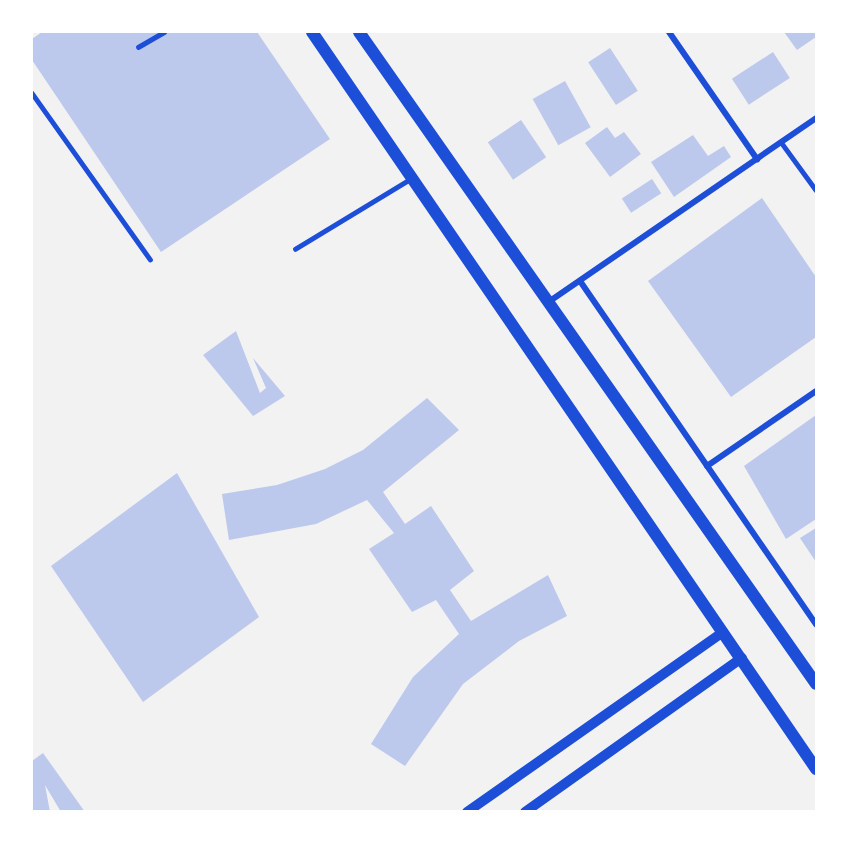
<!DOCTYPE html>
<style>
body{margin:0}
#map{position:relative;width:848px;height:843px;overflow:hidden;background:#f2f2f2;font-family:"DM Sans",sans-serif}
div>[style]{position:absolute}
.building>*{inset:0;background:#bdc9ec;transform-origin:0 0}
.service>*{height:4.5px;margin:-2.25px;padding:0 2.25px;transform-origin:2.25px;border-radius:2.25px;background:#1d4ed8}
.minor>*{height:6px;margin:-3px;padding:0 3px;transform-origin:3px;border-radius:3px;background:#1d4ed8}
.tertiary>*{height:10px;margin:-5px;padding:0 5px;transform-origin:5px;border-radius:5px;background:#1d4ed8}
.secondary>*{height:12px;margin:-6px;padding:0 6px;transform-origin:6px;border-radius:6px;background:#1d4ed8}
span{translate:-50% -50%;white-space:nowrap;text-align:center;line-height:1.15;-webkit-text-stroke:4.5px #fff;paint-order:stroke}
.frame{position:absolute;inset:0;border:33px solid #fff;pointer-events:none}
</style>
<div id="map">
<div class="building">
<div style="clip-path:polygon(42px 32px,257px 32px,330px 139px,161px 252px,32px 60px,32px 39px)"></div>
<div style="clip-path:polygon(784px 32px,816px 32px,816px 37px,797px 50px)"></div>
<div style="left:610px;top:48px;width:51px;height:26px;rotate:57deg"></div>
<div style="left:773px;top:52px;width:31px;height:49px;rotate:57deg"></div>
<div style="left:565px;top:81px;width:53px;height:37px;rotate:61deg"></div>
<div style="left:521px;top:120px;width:45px;height:40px;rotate:56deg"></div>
<div style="clip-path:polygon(607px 127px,615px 138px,624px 132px,641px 154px,610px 177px,585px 143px)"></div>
<div style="clip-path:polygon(693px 135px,708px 156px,724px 146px,731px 157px,674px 197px,651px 162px)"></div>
<div style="left:652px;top:179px;width:17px;height:36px;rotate:57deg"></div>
<div style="clip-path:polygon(762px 198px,816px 277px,816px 337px,731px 397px,648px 281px)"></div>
<div style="clip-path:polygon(236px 331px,260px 393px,266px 388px,253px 358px,285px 396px,253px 416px,203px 355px)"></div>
<div style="clip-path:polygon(427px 398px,459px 430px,383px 492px,405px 524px,431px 506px,474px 571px,450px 590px,471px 621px,548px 575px,567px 616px,519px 641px,463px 684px,405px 766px,371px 744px,413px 677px,459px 634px,436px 600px,412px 612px,369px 549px,394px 533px,367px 500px,316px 524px,229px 540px,222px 494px,277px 485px,325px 469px,363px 450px)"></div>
<div style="clip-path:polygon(816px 415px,816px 519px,786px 539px,744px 466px)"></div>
<div style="clip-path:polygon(177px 473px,259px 617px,143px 702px,51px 566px)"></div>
<div style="clip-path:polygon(816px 528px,816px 562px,800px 538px)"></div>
<div style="clip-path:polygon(43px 753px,85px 812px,61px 812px,45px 785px,50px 812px,32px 812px,32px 761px)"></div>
</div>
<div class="service">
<div style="left:138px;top:47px;width:30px;rotate:-30deg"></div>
<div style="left:32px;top:93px;width:204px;rotate:54.6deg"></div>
<div style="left:781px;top:142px;width:59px;rotate:53.9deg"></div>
<div style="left:295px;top:249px;width:135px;rotate:-31.3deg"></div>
</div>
<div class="minor">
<div style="left:669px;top:32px;width:155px;rotate:55.3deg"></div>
<div style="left:580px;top:281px;width:417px;rotate:55.5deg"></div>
<div style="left:547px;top:303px;width:326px;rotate:-34.5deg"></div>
<div style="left:707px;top:466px;width:132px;rotate:-34.5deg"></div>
</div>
<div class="tertiary">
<div style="left:467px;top:812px;width:313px;rotate:-35.1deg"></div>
<div style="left:525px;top:812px;width:266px;rotate:-35.4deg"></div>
</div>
<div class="secondary">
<div style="left:312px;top:32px;width:893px;rotate:55.63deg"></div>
<div style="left:359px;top:32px;width:796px;rotate:54.97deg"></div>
</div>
<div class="frame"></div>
</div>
